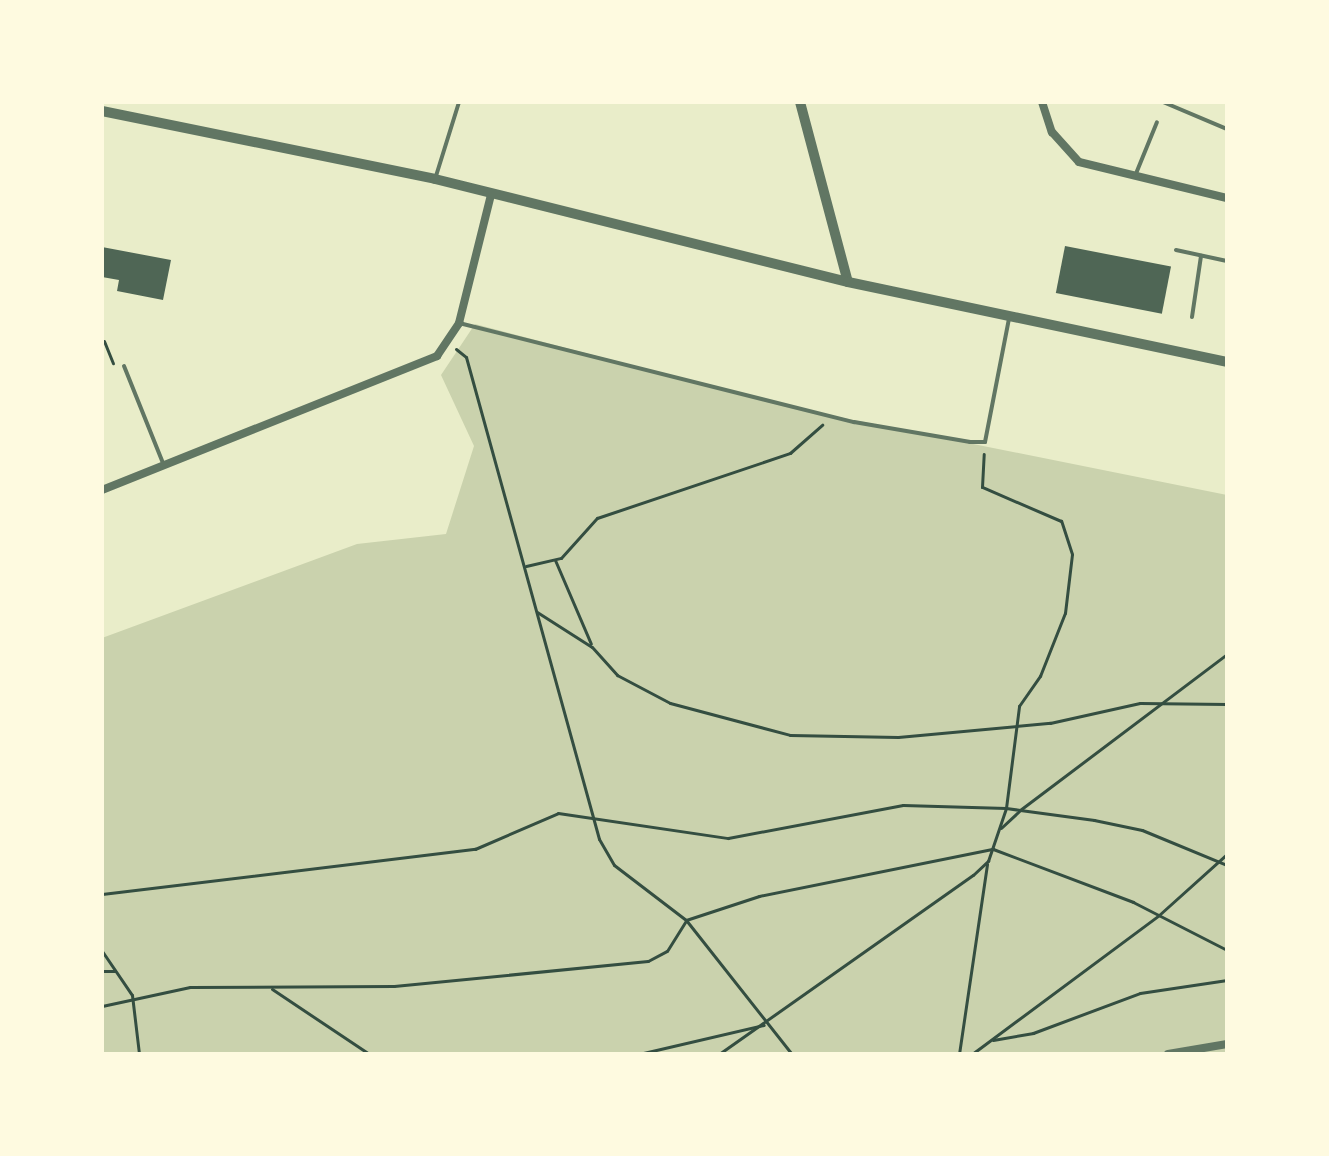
<!DOCTYPE html>
<style>
body{margin:0}
#map{position:relative;width:1329px;height:1156px;overflow:hidden;background:#e9edc9;font-family:"Open Sans",sans-serif}
div>[style]{position:absolute}
.green>*{inset:0;background:#cad2ad}
.building>*{inset:0;background:#4f6655;transform-origin:0 0}
.path>*{height:3px;margin:-1.5px;padding:0 1.5px;transform-origin:1.5px;border-radius:1.5px;background:#344e41}
.service>*{height:4px;margin:-2px;padding:0 2px;transform-origin:2px;border-radius:2px;background:#617663}
.minor>*{height:8px;margin:-4px;padding:0 4px;transform-origin:4px;border-radius:4px;background:#617663}
.tertiary>*{height:10px;margin:-5px;padding:0 5px;transform-origin:5px;border-radius:5px;background:#617663}
span{translate:-50% -50%;white-space:nowrap;text-align:center;line-height:1.15;-webkit-text-stroke:7px #fefae0;paint-order:stroke}
.frame{position:absolute;inset:0;border:104px solid #fefae0;pointer-events:none}
</style>
<div id="map">
<div class="green">
<div style="clip-path:polygon(475px 324px,799px 409px,1227px 495px,1227px 1054px,102px 1054px,102px 638px,357px 544px,446px 534px,474px 446px,441px 375px)"></div>
</div>
<div class="building">
<div style="left:1065px;top:246px;width:108px;height:48px;rotate:11deg"></div>
<div style="clip-path:polygon(102px 247px,171px 260px,163px 300px,117px 291px,119px 280px,102px 277px)"></div>
</div>
<div class="path">
<div style="left:104px;top:341px;width:24px;rotate:68deg"></div>
<div style="left:456px;top:349px;width:13px;rotate:39deg"></div>
<div style="left:466px;top:357px;width:500px;rotate:74.57deg"></div>
<div style="left:599px;top:839px;width:30px;rotate:60deg"></div>
<div style="left:614px;top:865px;width:91px;rotate:37.4deg"></div>
<div style="left:686px;top:920px;width:171px;rotate:51.7deg"></div>
<div style="left:555px;top:560px;width:91px;rotate:66.8deg"></div>
<div style="left:526px;top:566px;width:36px;rotate:-13deg"></div>
<div style="left:561px;top:558px;width:54px;rotate:-48deg"></div>
<div style="left:597px;top:518px;width:204px;rotate:-18.6deg"></div>
<div style="left:790px;top:453px;width:43px;rotate:-41.2deg"></div>
<div style="left:537px;top:612px;width:65px;rotate:32.5deg"></div>
<div style="left:592px;top:647px;width:38px;rotate:48deg"></div>
<div style="left:617px;top:675px;width:60px;rotate:27.8deg"></div>
<div style="left:670px;top:703px;width:124px;rotate:14.9deg"></div>
<div style="left:790px;top:735px;width:108px;rotate:1.1deg"></div>
<div style="left:898px;top:737px;width:153px;rotate:-5.3deg"></div>
<div style="left:1050px;top:723px;width:92px;rotate:-12.5deg"></div>
<div style="left:1140px;top:703px;width:87px;rotate:0.7deg"></div>
<div style="left:1001px;top:828px;width:26px;rotate:-43deg"></div>
<div style="left:1020px;top:810px;width:75px;rotate:7.7deg"></div>
<div style="left:1094px;top:820px;width:49px;rotate:11.8deg"></div>
<div style="left:1142px;top:830px;width:92px;rotate:22.4deg"></div>
<div style="left:102px;top:894px;width:376px;rotate:-6.9deg"></div>
<div style="left:475px;top:849px;width:90px;rotate:-23.4deg"></div>
<div style="left:558px;top:813px;width:172px;rotate:8.4deg"></div>
<div style="left:728px;top:838px;width:178px;rotate:-10.7deg"></div>
<div style="left:903px;top:805px;width:103px;rotate:1.7deg"></div>
<div style="left:1006px;top:808px;width:103px;rotate:-82.7deg"></div>
<div style="left:1019px;top:706px;width:37px;rotate:-55deg"></div>
<div style="left:1040px;top:676px;width:68px;rotate:-68.4deg"></div>
<div style="left:1065px;top:613px;width:59px;rotate:-83.2deg"></div>
<div style="left:1072px;top:554px;width:35px;rotate:-108deg"></div>
<div style="left:1061px;top:521px;width:86px;rotate:-156.7deg"></div>
<div style="left:982px;top:487px;width:33px;rotate:-87deg"></div>
<div style="left:102px;top:951px;width:53px;rotate:55.7deg"></div>
<div style="left:132px;top:995px;width:59px;rotate:83.2deg"></div>
<div style="left:102px;top:971px;width:13px"></div>
<div style="left:272px;top:989px;width:117px;rotate:33.8deg"></div>
<div style="left:102px;top:1006px;width:90px;rotate:-12.2deg"></div>
<div style="left:190px;top:987px;width:204px;rotate:-0.3deg"></div>
<div style="left:394px;top:986px;width:255px;rotate:-5.6deg"></div>
<div style="left:648px;top:961px;width:21px;rotate:-28deg"></div>
<div style="left:667px;top:951px;width:36px;rotate:-58deg"></div>
<div style="left:686px;top:920px;width:77px;rotate:-18.2deg"></div>
<div style="left:759px;top:896px;width:239px;rotate:-11.4deg"></div>
<div style="left:993px;top:849px;width:150px;rotate:20.7deg"></div>
<div style="left:1133px;top:902px;width:106px;rotate:27.1deg"></div>
<div style="left:993px;top:1040px;width:41px;rotate:-9.9deg"></div>
<div style="left:1033px;top:1033px;width:114px;rotate:-20.5deg"></div>
<div style="left:1140px;top:993px;width:88px;rotate:-8.5deg"></div>
<div style="left:639px;top:1054px;width:128px;rotate:-13.1deg"></div>
<div style="left:719px;top:1054px;width:311px;rotate:-35.2deg"></div>
<div style="left:973px;top:875px;width:21px;rotate:-43deg"></div>
<div style="left:988px;top:861px;width:56px;rotate:-71.2deg"></div>
<div style="left:1006px;top:808px;width:14px;rotate:8deg"></div>
<div style="left:1020px;top:810px;width:259px;rotate:-37deg"></div>
<div style="left:959px;top:1054px;width:192px;rotate:-81.6deg"></div>
<div style="left:972px;top:1054px;width:233px;rotate:-36.6deg"></div>
<div style="left:1159px;top:915px;width:91px;rotate:-41.9deg"></div>
</div>
<div class="service">
<div style="left:1163px;top:102px;width:69px;rotate:22.9deg"></div>
<div style="left:436px;top:176px;width:77px;rotate:-72.7deg"></div>
<div style="left:1135px;top:176px;width:58px;rotate:-67.8deg"></div>
<div style="left:1176px;top:250px;width:52px;rotate:12.2deg"></div>
<div style="left:1192px;top:317px;width:62px;rotate:-81.6deg"></div>
<div style="left:459px;top:323px;width:407px;rotate:14.1deg"></div>
<div style="left:854px;top:422px;width:118px;rotate:9.8deg"></div>
<div style="left:970px;top:442px;width:15px"></div>
<div style="left:985px;top:442px;width:126px;rotate:-79deg"></div>
<div style="left:124px;top:366px;width:105px;rotate:68.1deg"></div>
</div>
<div class="minor">
<div style="left:1042px;top:102px;width:32px;rotate:72deg"></div>
<div style="left:1052px;top:132px;width:40px;rotate:48deg"></div>
<div style="left:1079px;top:162px;width:152px;rotate:13.7deg"></div>
<div style="left:102px;top:490px;width:361px;rotate:-21.8deg"></div>
<div style="left:437px;top:356px;width:40px;rotate:-56deg"></div>
<div style="left:459px;top:323px;width:132px;rotate:-76deg"></div>
<div style="left:1168px;top:1054px;width:60px;rotate:-9.6deg"></div>
</div>
<div class="tertiary">
<div style="left:800px;top:102px;width:186px;rotate:75.1deg"></div>
<div style="left:102px;top:111px;width:340px;rotate:11.5deg"></div>
<div style="left:435px;top:179px;width:426px;rotate:14deg"></div>
<div style="left:848px;top:282px;width:387px;rotate:11.9deg"></div>
</div>
<div class="frame"></div>
</div>
